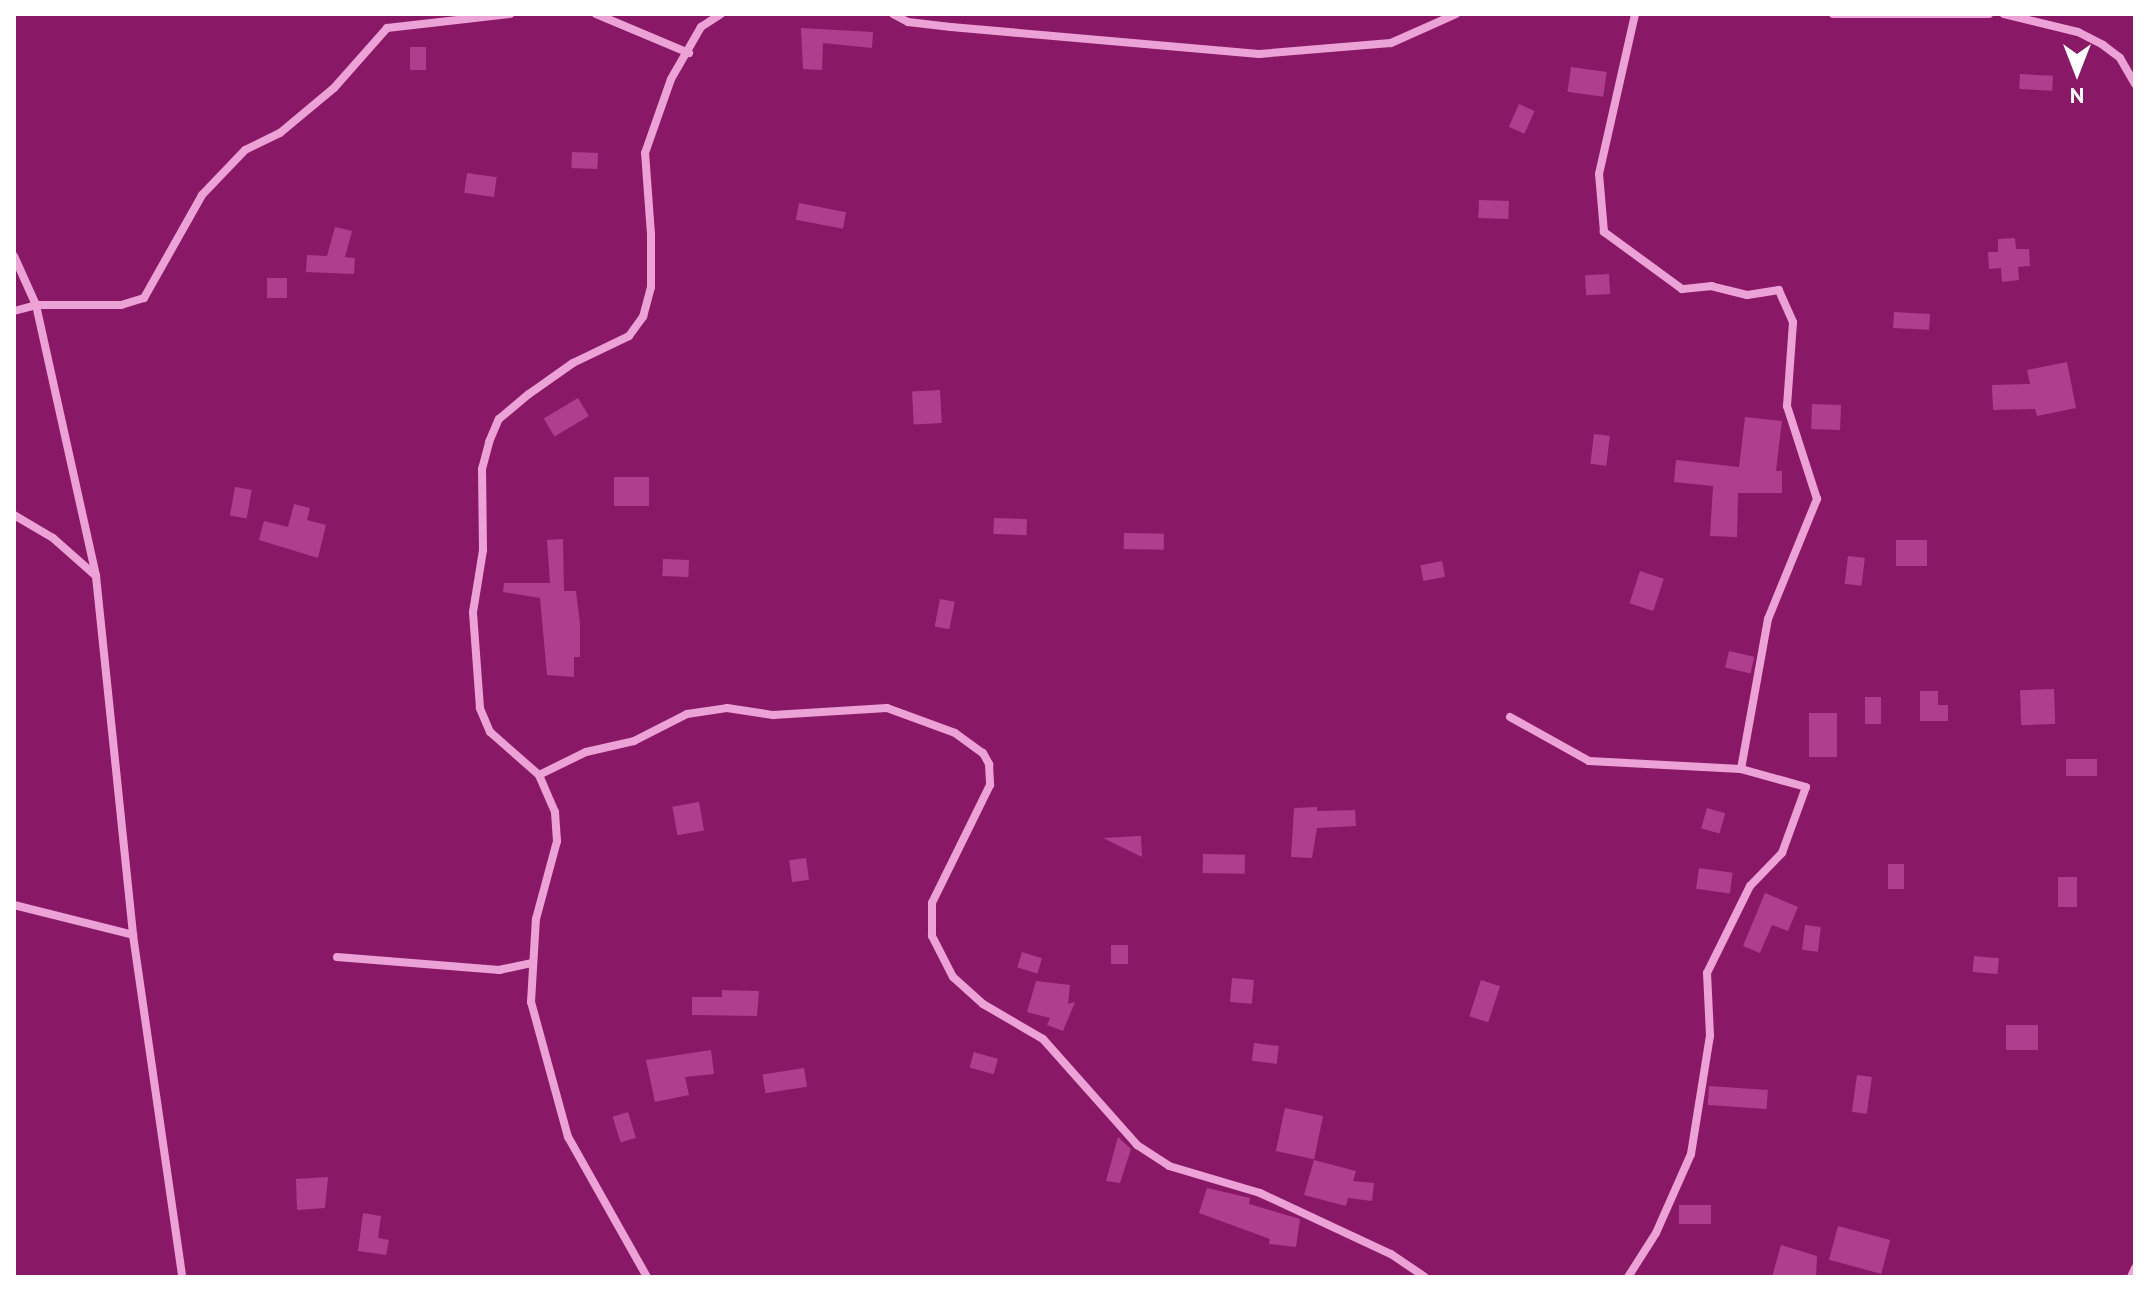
<!DOCTYPE html>
<style>
body{margin:0}
#map{position:relative;width:2149px;height:1291px;overflow:hidden;background:#891967;font-family:"PT Sans",sans-serif}
div>[style]{position:absolute}
.building>*{inset:0;background:#b03e8e;transform-origin:0 0}
.street>*{height:8px;margin:-4px;padding:0 4px;transform-origin:4px;border-radius:4px;background:#eda2d7}
span{translate:-50% -50%;white-space:nowrap;text-align:center;line-height:1.15;-webkit-text-stroke:7px #891967;paint-order:stroke}
.frame{position:absolute;inset:0;border:16px solid #fff;pointer-events:none}
.north{position:absolute;left:2037px;top:32px;width:80px;height:80px;-webkit-text-stroke:6px #891967;paint-order:stroke;rotate:180deg;font-size:22px;font-weight:700;line-height:32px;text-align:center;color:#fff}
.north::after{content:'';display:block;margin:auto;width:28px;height:36px;background:#fff;clip-path:polygon(50% 0,100% 100%,50% 72%,0 100%)}
</style>
<div id="map">
<div class="building">
<div style="clip-path:polygon(801px 28px,873px 32px,872px 48px,823px 43px,822px 70px,803px 69px)"></div>
<div style="left:410px;top:47px;width:16px;height:23px"></div>
<div style="left:1571px;top:67px;width:36px;height:25px;rotate:8deg"></div>
<div style="left:2020px;top:74px;width:33px;height:15px;rotate:3deg"></div>
<div style="left:1519px;top:104px;width:17px;height:25px;rotate:24deg"></div>
<div style="left:572px;top:152px;width:26px;height:16px;rotate:2deg"></div>
<div style="left:467px;top:173px;width:30px;height:20px;rotate:8deg"></div>
<div style="left:1479px;top:200px;width:30px;height:18px;rotate:2deg"></div>
<div style="left:799px;top:203px;width:48px;height:17px;rotate:11deg"></div>
<div style="clip-path:polygon(335px 227px,352px 231px,345px 257px,355px 258px,354px 274px,306px 272px,307px 255px,327px 256px)"></div>
<div style="clip-path:polygon(2015px 238px,2016px 249px,2029px 249px,2030px 266px,2018px 267px,2019px 280px,2002px 282px,2001px 268px,1989px 269px,1988px 252px,1998px 252px,1998px 239px)"></div>
<div style="left:1609px;top:274px;width:20px;height:24px;rotate:87deg"></div>
<div style="left:267px;top:278px;width:20px;height:20px"></div>
<div style="left:1894px;top:312px;width:36px;height:16px;rotate:3deg"></div>
<div style="clip-path:polygon(2067px 362px,2076px 408px,2037px 416px,2035px 409px,1993px 410px,1992px 385px,2030px 384px,2027px 370px)"></div>
<div style="left:940px;top:390px;width:33px;height:28px;rotate:87deg"></div>
<div style="left:578px;top:398px;width:21px;height:40px;rotate:59deg"></div>
<div style="left:1812px;top:404px;width:29px;height:25px;rotate:2deg"></div>
<div style="clip-path:polygon(1745px 417px,1782px 421px,1776px 471px,1782px 471px,1782px 493px,1738px 493px,1737px 537px,1710px 536px,1713px 486px,1674px 482px,1676px 460px,1739px 467px)"></div>
<div style="left:1594px;top:434px;width:16px;height:30px;rotate:7deg"></div>
<div style="left:649px;top:477px;width:29px;height:35px;rotate:90deg"></div>
<div style="left:235px;top:487px;width:17px;height:29px;rotate:10deg"></div>
<div style="clip-path:polygon(294px 504px,310px 508px,307px 520px,326px 525px,318px 558px,259px 540px,264px 521px,288px 527px)"></div>
<div style="left:994px;top:518px;width:33px;height:16px;rotate:2deg"></div>
<div style="left:1124px;top:533px;width:40px;height:16px;rotate:1deg"></div>
<div style="clip-path:polygon(563px 539px,564px 591px,576px 591px,580px 624px,580px 657px,574px 657px,574px 677px,547px 675px,540px 598px,503px 592px,504px 583px,550px 583px,547px 540px)"></div>
<div style="left:1896px;top:540px;width:31px;height:26px"></div>
<div style="left:1848px;top:556px;width:17px;height:28px;rotate:7deg"></div>
<div style="left:663px;top:559px;width:26px;height:17px;rotate:2deg"></div>
<div style="left:1442px;top:561px;width:16px;height:22px;rotate:79deg"></div>
<div style="left:1640px;top:571px;width:25px;height:34px;rotate:18deg"></div>
<div style="left:940px;top:599px;width:15px;height:28px;rotate:11deg"></div>
<div style="left:1729px;top:651px;width:26px;height:17px;rotate:13deg"></div>
<div style="left:2054px;top:689px;width:35px;height:34px;rotate:88deg"></div>
<div style="clip-path:polygon(1920px 691px,1938px 691px,1938px 705px,1948px 705px,1948px 721px,1920px 721px)"></div>
<div style="left:1865px;top:697px;width:16px;height:27px"></div>
<div style="left:1809px;top:713px;width:28px;height:44px"></div>
<div style="left:2066px;top:759px;width:31px;height:17px"></div>
<div style="left:699px;top:802px;width:29px;height:27px;rotate:80deg"></div>
<div style="clip-path:polygon(1317px 807px,1317px 811px,1355px 810px,1356px 826px,1317px 828px,1312px 858px,1291px 857px,1294px 808px)"></div>
<div style="left:1707px;top:808px;width:19px;height:21px;rotate:16deg"></div>
<div style="clip-path:polygon(1141px 836px,1142px 857px,1103px 838px)"></div>
<div style="left:1203px;top:854px;width:42px;height:19px;rotate:1deg"></div>
<div style="left:806px;top:858px;width:22px;height:17px;rotate:82deg"></div>
<div style="left:1888px;top:864px;width:16px;height:25px"></div>
<div style="left:1699px;top:868px;width:34px;height:21px;rotate:8deg"></div>
<div style="left:2058px;top:877px;width:19px;height:30px"></div>
<div style="clip-path:polygon(1765px 893px,1798px 907px,1788px 931px,1772px 925px,1760px 953px,1743px 946px)"></div>
<div style="left:1805px;top:925px;width:16px;height:25px;rotate:7deg"></div>
<div style="left:1111px;top:945px;width:17px;height:19px"></div>
<div style="left:1022px;top:952px;width:21px;height:16px;rotate:17deg"></div>
<div style="left:1974px;top:956px;width:25px;height:16px;rotate:5deg"></div>
<div style="left:1232px;top:978px;width:22px;height:24px;rotate:5deg"></div>
<div style="left:1481px;top:980px;width:20px;height:38px;rotate:18deg"></div>
<div style="clip-path:polygon(1036px 981px,1070px 985px,1068px 1004px,1075px 1002px,1063px 1031px,1047px 1025px,1050px 1018px,1027px 1012px)"></div>
<div style="clip-path:polygon(722px 990px,759px 991px,757px 1016px,692px 1015px,692px 997px,722px 997px)"></div>
<div style="left:2006px;top:1025px;width:32px;height:25px"></div>
<div style="left:1254px;top:1043px;width:25px;height:18px;rotate:7deg"></div>
<div style="clip-path:polygon(711px 1050px,714px 1074px,685px 1077px,689px 1095px,655px 1102px,646px 1060px)"></div>
<div style="left:974px;top:1052px;width:25px;height:16px;rotate:16deg"></div>
<div style="left:804px;top:1068px;width:19px;height:42px;rotate:81deg"></div>
<div style="left:1857px;top:1075px;width:15px;height:37px;rotate:8deg"></div>
<div style="left:1709px;top:1086px;width:59px;height:19px;rotate:4deg"></div>
<div style="left:1285px;top:1108px;width:39px;height:44px;rotate:12deg"></div>
<div style="left:628px;top:1112px;width:27px;height:16px;rotate:73deg"></div>
<div style="clip-path:polygon(1118px 1137px,1131px 1149px,1120px 1183px,1106px 1181px)"></div>
<div style="clip-path:polygon(1314px 1160px,1356px 1171px,1353px 1181px,1374px 1183px,1372px 1201px,1348px 1198px,1346px 1206px,1304px 1195px)"></div>
<div style="clip-path:polygon(328px 1177px,325px 1208px,297px 1210px,296px 1179px)"></div>
<div style="clip-path:polygon(1207px 1188px,1250px 1198px,1249px 1204px,1300px 1219px,1296px 1247px,1269px 1244px,1270px 1239px,1199px 1213px)"></div>
<div style="left:1711px;top:1205px;width:19px;height:32px;rotate:90deg"></div>
<div style="clip-path:polygon(363px 1213px,381px 1216px,378px 1238px,389px 1240px,386px 1255px,358px 1251px)"></div>
<div style="left:1838px;top:1226px;width:54px;height:35px;rotate:15deg"></div>
<div style="clip-path:polygon(1781px 1245px,1817px 1256px,1816px 1277px,1772px 1277px)"></div>
</div>
<div class="street">
<div style="left:596px;top:14px;width:101px;rotate:22.8deg"></div>
<div style="left:893px;top:14px;width:17px;rotate:28deg"></div>
<div style="left:908px;top:22px;width:43px;rotate:6.6deg"></div>
<div style="left:951px;top:27px;width:309px;rotate:5deg"></div>
<div style="left:1259px;top:54px;width:132px;rotate:-4.8deg"></div>
<div style="left:1391px;top:43px;width:71px;rotate:-24deg"></div>
<div style="left:1833px;top:14px;width:156px"></div>
<div style="left:2004px;top:14px;width:76px;rotate:13.7deg"></div>
<div style="left:2078px;top:32px;width:28px;rotate:27deg"></div>
<div style="left:2103px;top:45px;width:21px;rotate:37deg"></div>
<div style="left:2120px;top:58px;width:30px;rotate:60deg"></div>
<div style="left:14px;top:256px;width:54px;rotate:65.8deg"></div>
<div style="left:36px;top:305px;width:278px;rotate:77.5deg"></div>
<div style="left:96px;top:576px;width:361px;rotate:84.1deg"></div>
<div style="left:133px;top:935px;width:345px;rotate:81.8deg"></div>
<div style="left:14px;top:311px;width:23px;rotate:-15deg"></div>
<div style="left:36px;top:305px;width:85px"></div>
<div style="left:121px;top:305px;width:24px;rotate:-17deg"></div>
<div style="left:144px;top:298px;width:118px;rotate:-60.6deg"></div>
<div style="left:202px;top:195px;width:62px;rotate:-46.3deg"></div>
<div style="left:245px;top:150px;width:39px;rotate:-26deg"></div>
<div style="left:280px;top:133px;width:70px;rotate:-39.8deg"></div>
<div style="left:334px;top:88px;width:80px;rotate:-48.5deg"></div>
<div style="left:387px;top:28px;width:124px;rotate:-6.5deg"></div>
<div style="left:14px;top:515px;width:45px;rotate:30.5deg"></div>
<div style="left:53px;top:538px;width:57px;rotate:41.5deg"></div>
<div style="left:1510px;top:717px;width:90px;rotate:29.1deg"></div>
<div style="left:1589px;top:761px;width:152px;rotate:3deg"></div>
<div style="left:539px;top:775px;width:52px;rotate:-26.1deg"></div>
<div style="left:586px;top:752px;width:49px;rotate:-12.9deg"></div>
<div style="left:634px;top:741px;width:59px;rotate:-27deg"></div>
<div style="left:687px;top:714px;width:40px;rotate:-8.5deg"></div>
<div style="left:727px;top:708px;width:47px;rotate:8.7deg"></div>
<div style="left:773px;top:715px;width:114px;rotate:-3.5deg"></div>
<div style="left:887px;top:708px;width:72px;rotate:20.2deg"></div>
<div style="left:955px;top:733px;width:34px;rotate:36deg"></div>
<div style="left:983px;top:753px;width:13px;rotate:61deg"></div>
<div style="left:989px;top:764px;width:21px;rotate:87deg"></div>
<div style="left:990px;top:785px;width:131px;rotate:116.2deg"></div>
<div style="left:932px;top:903px;width:33px;rotate:90deg"></div>
<div style="left:932px;top:936px;width:46px;rotate:62.9deg"></div>
<div style="left:953px;top:977px;width:40px;rotate:42deg"></div>
<div style="left:983px;top:1004px;width:69px;rotate:30.3deg"></div>
<div style="left:1043px;top:1039px;width:142px;rotate:48.4deg"></div>
<div style="left:1137px;top:1145px;width:38px;rotate:33deg"></div>
<div style="left:1169px;top:1166px;width:95px;rotate:16.5deg"></div>
<div style="left:1260px;top:1193px;width:145px;rotate:25deg"></div>
<div style="left:1391px;top:1254px;width:41px;rotate:34.1deg"></div>
<div style="left:14px;top:905px;width:123px;rotate:14.1deg"></div>
<div style="left:337px;top:957px;width:163px;rotate:4.6deg"></div>
<div style="left:499px;top:970px;width:33px;rotate:-12deg"></div>
<div style="left:647px;top:1277px;width:161px;rotate:-119.4deg"></div>
<div style="left:568px;top:1137px;width:140px;rotate:-105.3deg"></div>
<div style="left:531px;top:1002px;width:83px;rotate:-86.6deg"></div>
<div style="left:536px;top:919px;width:81px;rotate:-74.9deg"></div>
<div style="left:557px;top:841px;width:29px;rotate:-94deg"></div>
<div style="left:555px;top:812px;width:40px;rotate:-113.4deg"></div>
<div style="left:539px;top:775px;width:65px;rotate:-138.7deg"></div>
<div style="left:490px;top:732px;width:26px;rotate:-113deg"></div>
<div style="left:480px;top:708px;width:96px;rotate:-94.2deg"></div>
<div style="left:473px;top:612px;width:63px;rotate:-80.8deg"></div>
<div style="left:483px;top:550px;width:81px;rotate:-90.7deg"></div>
<div style="left:482px;top:469px;width:28px;rotate:-75deg"></div>
<div style="left:489px;top:442px;width:25px;rotate:-67deg"></div>
<div style="left:499px;top:419px;width:39px;rotate:-40deg"></div>
<div style="left:529px;top:394px;width:54px;rotate:-35.2deg"></div>
<div style="left:573px;top:363px;width:62px;rotate:-25.7deg"></div>
<div style="left:629px;top:336px;width:24px;rotate:-54deg"></div>
<div style="left:643px;top:317px;width:31px;rotate:-75deg"></div>
<div style="left:651px;top:287px;width:53px;rotate:-90deg"></div>
<div style="left:651px;top:234px;width:81px;rotate:-94.2deg"></div>
<div style="left:645px;top:153px;width:78px;rotate:-70.6deg"></div>
<div style="left:671px;top:79px;width:60px;rotate:-60deg"></div>
<div style="left:701px;top:27px;width:24px;rotate:-33deg"></div>
<div style="left:1628px;top:1277px;width:52px;rotate:-57.5deg"></div>
<div style="left:1656px;top:1233px;width:86px;rotate:-66.1deg"></div>
<div style="left:1691px;top:1154px;width:120px;rotate:-80.9deg"></div>
<div style="left:1710px;top:1036px;width:63px;rotate:-92.7deg"></div>
<div style="left:1707px;top:973px;width:97px;rotate:-63.7deg"></div>
<div style="left:1750px;top:886px;width:46px;rotate:-45.9deg"></div>
<div style="left:1782px;top:853px;width:70px;rotate:-70deg"></div>
<div style="left:1806px;top:787px;width:67px;rotate:-164.5deg"></div>
<div style="left:1741px;top:769px;width:152px;rotate:-79.8deg"></div>
<div style="left:1768px;top:619px;width:130px;rotate:-67.8deg"></div>
<div style="left:1817px;top:499px;width:98px;rotate:-107.9deg"></div>
<div style="left:1787px;top:406px;width:84px;rotate:-85.9deg"></div>
<div style="left:1793px;top:322px;width:35px;rotate:-114deg"></div>
<div style="left:1779px;top:290px;width:32px;rotate:171deg"></div>
<div style="left:1747px;top:295px;width:36px;rotate:-166deg"></div>
<div style="left:1712px;top:286px;width:30px;rotate:174deg"></div>
<div style="left:1682px;top:289px;width:97px;rotate:-143.8deg"></div>
<div style="left:1604px;top:232px;width:58px;rotate:-94.9deg"></div>
<div style="left:1599px;top:174px;width:164px;rotate:-77.3deg"></div>
<div style="left:2131px;top:1277px;width:10px;rotate:-66deg"></div>
</div>
<div class="frame"></div>
<div class="north">N</div>
</div>
